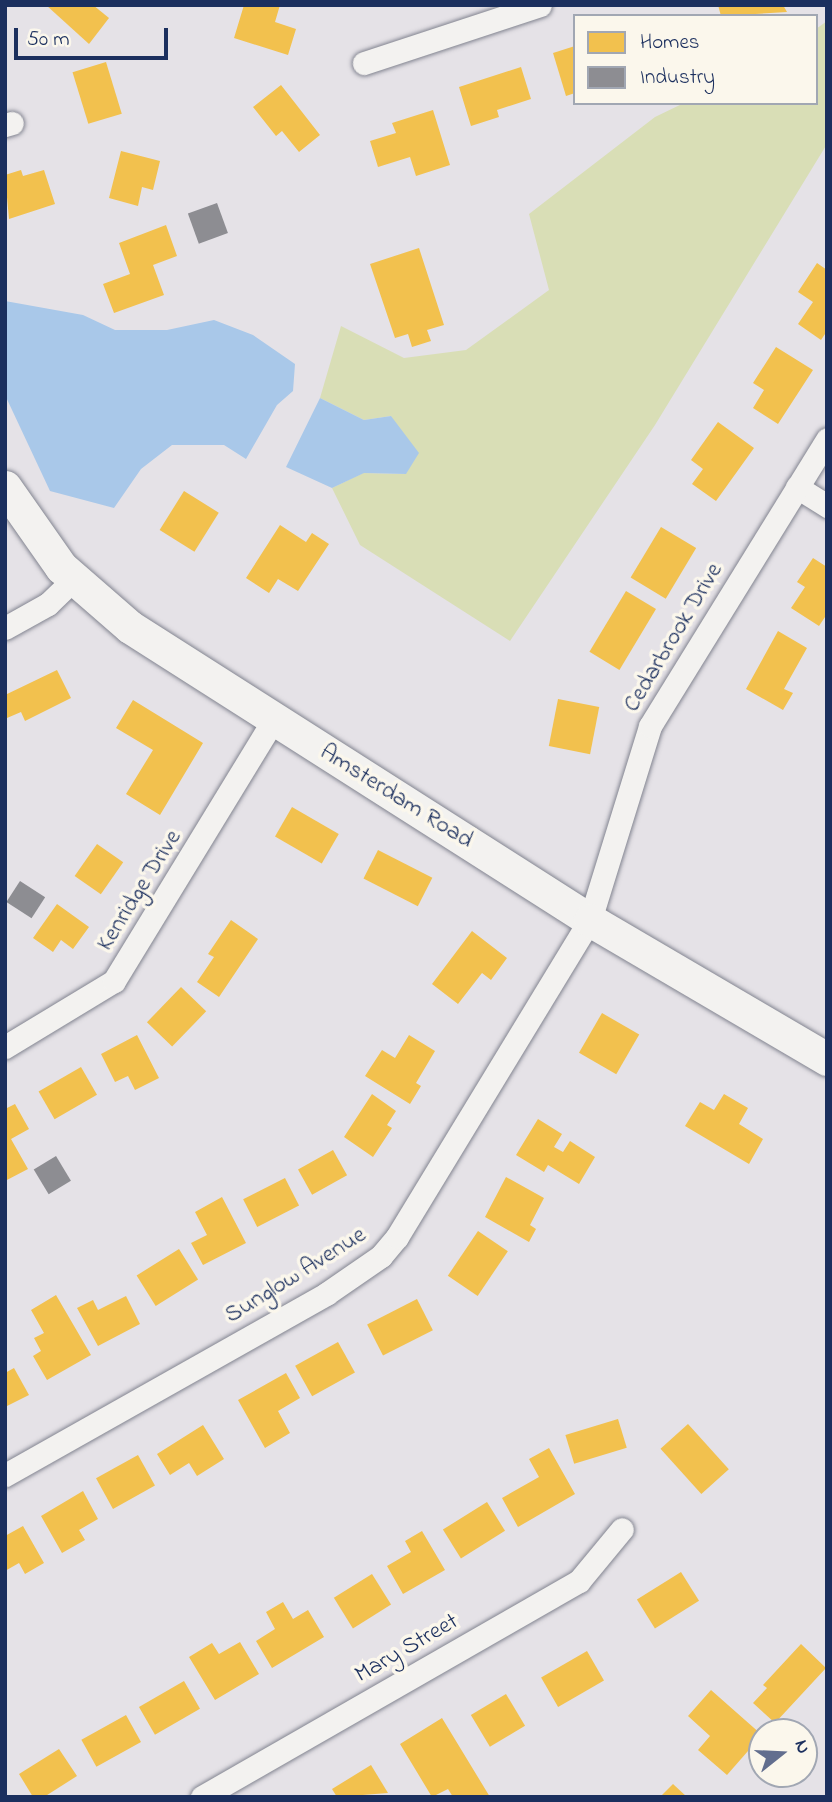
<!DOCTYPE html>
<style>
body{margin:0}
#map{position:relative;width:832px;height:1802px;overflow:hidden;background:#e5e2e7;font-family:"Indie Flower",sans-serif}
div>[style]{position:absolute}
.green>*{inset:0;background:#d9deb6}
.water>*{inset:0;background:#a9c8e9}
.homes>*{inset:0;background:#f2c14e;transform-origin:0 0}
.industry>*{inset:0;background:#8d8d92;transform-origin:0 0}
.roads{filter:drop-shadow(0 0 2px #828490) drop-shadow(0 0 2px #828490)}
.street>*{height:23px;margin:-11.5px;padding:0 11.5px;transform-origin:11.5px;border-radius:11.5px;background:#f3f2f0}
.secondary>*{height:33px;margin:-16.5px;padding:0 16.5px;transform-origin:16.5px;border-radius:16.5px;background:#f3f2f0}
span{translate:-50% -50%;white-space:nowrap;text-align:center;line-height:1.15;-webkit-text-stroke:7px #fbf7ec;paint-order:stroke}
.street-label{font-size:24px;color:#1b2f5e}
.frame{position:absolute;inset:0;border:7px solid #1b2f5e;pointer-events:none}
.legend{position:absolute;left:573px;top:14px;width:245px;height:91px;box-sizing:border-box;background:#fbf7ec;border:2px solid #a1a7b3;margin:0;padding:9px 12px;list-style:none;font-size:21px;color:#1b2f5e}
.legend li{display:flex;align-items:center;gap:14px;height:35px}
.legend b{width:35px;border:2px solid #a1a7b3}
.north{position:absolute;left:748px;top:1718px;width:70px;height:70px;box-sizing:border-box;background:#fbf7ec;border:2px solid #a1a7b3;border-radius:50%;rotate:72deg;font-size:19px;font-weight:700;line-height:28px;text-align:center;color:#1b2f5e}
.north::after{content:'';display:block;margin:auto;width:24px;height:32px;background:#626e8e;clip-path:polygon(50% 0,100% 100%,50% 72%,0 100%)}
.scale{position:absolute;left:14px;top:28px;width:154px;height:32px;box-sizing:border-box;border:4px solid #1b2f5e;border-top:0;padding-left:9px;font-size:21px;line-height:24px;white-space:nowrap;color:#1b2f5e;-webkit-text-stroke:5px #fbf7ec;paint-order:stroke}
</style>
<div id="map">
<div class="green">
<div style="clip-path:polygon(827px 21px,827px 144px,655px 425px,510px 641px,360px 545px,332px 488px,363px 473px,406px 474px,391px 416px,364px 420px,320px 398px,341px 326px,404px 358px,466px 350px,549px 290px,529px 214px,655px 117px,684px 103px,816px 103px,816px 29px)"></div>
</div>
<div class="water">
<div style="clip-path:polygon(5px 301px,83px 315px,115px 330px,167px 330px,214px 320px,253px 335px,295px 364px,293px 391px,277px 405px,246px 459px,224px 445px,172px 445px,141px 469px,114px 508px,50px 491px,5px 395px)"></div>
<div style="clip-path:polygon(320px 398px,364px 420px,391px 416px,419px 453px,406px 474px,364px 473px,332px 488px,286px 467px)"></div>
</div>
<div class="homes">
<div style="clip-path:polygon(46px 5px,93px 5px,109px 18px,89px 44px)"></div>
<div style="clip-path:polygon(244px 5px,280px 5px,275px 22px,296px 29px,288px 55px,234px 38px)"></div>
<div style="clip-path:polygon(718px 5px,783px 5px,787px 12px,721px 16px)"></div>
<div style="clip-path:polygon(575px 46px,575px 93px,566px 96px,553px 53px)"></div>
<div style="left:106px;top:62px;width:54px;height:35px;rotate:73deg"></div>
<div style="clip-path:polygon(521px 67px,531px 99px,497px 110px,499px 117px,471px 126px,459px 87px)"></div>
<div style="clip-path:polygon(281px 85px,320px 135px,299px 152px,282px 131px,276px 136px,253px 107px)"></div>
<div style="clip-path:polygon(433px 110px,450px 165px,416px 176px,410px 157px,378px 167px,370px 141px,396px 133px,392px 123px)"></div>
<div style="clip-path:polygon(121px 151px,160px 161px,153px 190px,142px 187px,138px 206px,109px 198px)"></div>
<div style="clip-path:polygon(21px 170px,23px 176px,44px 170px,55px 204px,9px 219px,5px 175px)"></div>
<div style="clip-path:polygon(166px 225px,177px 256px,153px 265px,164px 295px,114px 313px,103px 284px,130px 274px,119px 243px)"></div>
<div style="clip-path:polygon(419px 248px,444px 325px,427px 330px,431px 341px,412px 347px,408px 334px,395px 338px,370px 264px)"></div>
<div style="clip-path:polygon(817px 263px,827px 270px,827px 331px,821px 340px,798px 324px,813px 302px,798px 292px)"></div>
<div style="clip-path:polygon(776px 347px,813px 370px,778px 424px,753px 408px,764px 390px,753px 383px)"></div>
<div style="clip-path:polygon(718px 422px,754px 448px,716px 501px,692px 484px,703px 469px,691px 460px)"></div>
<div style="left:184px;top:491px;width:41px;height:46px;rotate:32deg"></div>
<div style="clip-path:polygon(280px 525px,306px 542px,312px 533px,329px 544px,298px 591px,278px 579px,269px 593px,246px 578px)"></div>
<div style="left:661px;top:527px;width:41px;height:59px;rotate:31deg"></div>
<div style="clip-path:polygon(813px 558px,827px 567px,827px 614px,819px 626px,791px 608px,805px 587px,797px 582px)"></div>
<div style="left:626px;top:591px;width:35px;height:71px;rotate:31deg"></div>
<div style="clip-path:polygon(778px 631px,807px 648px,784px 689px,793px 693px,783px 710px,746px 689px)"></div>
<div style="clip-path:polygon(57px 670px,71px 698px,25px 721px,21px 712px,7px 718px,5px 695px)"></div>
<div style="left:558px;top:699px;width:42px;height:48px;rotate:11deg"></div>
<div style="clip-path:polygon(133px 700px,203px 743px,160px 815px,126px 794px,153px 750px,116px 728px)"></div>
<div style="left:292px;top:807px;width:54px;height:34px;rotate:30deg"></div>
<div style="left:97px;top:844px;width:32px;height:39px;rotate:35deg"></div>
<div style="left:378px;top:850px;width:61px;height:32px;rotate:27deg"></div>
<div style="clip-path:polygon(57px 904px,89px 927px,73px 949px,61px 940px,53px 952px,33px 938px)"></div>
<div style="clip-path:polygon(231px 920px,258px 939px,219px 997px,197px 982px,214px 957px,208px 954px)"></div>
<div style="clip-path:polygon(472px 931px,507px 958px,491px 980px,482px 973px,458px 1004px,432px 984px)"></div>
<div style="left:181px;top:987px;width:35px;height:49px;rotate:44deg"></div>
<div style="left:602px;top:1013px;width:43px;height:46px;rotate:30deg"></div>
<div style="clip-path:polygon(137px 1035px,159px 1078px,135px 1090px,128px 1076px,115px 1082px,101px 1054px)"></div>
<div style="clip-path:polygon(409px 1035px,435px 1051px,416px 1083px,421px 1086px,410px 1104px,365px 1076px,382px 1050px,395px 1058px)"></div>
<div style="left:81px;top:1067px;width:32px;height:49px;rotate:60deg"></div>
<div style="clip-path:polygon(372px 1094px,396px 1111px,387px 1125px,392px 1128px,373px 1157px,344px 1137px)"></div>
<div style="clip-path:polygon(724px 1094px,748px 1108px,739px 1124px,763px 1139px,749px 1164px,685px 1126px,700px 1102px,714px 1110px)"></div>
<div style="clip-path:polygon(15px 1104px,29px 1129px,11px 1139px,28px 1169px,5px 1181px,5px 1109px)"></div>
<div style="clip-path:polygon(538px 1119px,562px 1134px,554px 1147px,563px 1152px,570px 1141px,595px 1157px,579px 1184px,548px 1165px,544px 1172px,516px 1155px)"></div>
<div style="left:333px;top:1150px;width:29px;height:40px;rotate:61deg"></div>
<div style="clip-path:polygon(506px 1177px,544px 1198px,530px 1225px,536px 1229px,529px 1242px,485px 1217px)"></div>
<div style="left:285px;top:1178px;width:31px;height:47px;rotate:63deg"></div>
<div style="clip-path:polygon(222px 1197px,246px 1243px,203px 1265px,191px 1243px,207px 1235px,195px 1212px)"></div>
<div style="left:478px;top:1231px;width:36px;height:54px;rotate:34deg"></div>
<div style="left:179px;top:1249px;width:36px;height:50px;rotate:58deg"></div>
<div style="clip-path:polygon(56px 1295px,91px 1355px,47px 1380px,33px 1356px,41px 1351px,34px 1338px,44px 1333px,31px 1310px)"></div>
<div style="clip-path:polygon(126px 1296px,140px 1324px,98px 1346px,77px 1308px,93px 1300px,98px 1310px)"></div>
<div style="left:417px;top:1299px;width:35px;height:56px;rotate:63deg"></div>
<div style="left:338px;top:1342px;width:35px;height:49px;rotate:61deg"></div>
<div style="clip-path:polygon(14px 1368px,29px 1395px,5px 1407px,5px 1373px)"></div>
<div style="clip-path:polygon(286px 1373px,300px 1398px,278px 1411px,290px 1433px,265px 1448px,238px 1400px)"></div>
<div style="left:618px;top:1419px;width:30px;height:55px;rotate:73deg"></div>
<div style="left:688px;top:1424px;width:61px;height:37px;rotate:48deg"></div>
<div style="clip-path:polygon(203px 1425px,224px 1459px,197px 1476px,189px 1463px,170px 1475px,157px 1454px)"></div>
<div style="clip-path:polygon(549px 1448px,575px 1494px,518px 1527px,502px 1498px,539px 1477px,529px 1459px)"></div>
<div style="left:138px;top:1455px;width:35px;height:48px;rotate:61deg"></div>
<div style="clip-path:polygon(83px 1491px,98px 1519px,79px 1530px,85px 1540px,62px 1553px,41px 1516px)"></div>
<div style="left:487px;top:1502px;width:34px;height:52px;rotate:58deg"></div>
<div style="clip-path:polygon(23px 1526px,44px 1563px,25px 1574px,19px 1563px,5px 1571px,5px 1536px)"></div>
<div style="clip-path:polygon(422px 1531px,445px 1570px,403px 1594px,387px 1566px,411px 1552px,405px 1541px)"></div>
<div style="left:681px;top:1572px;width:34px;height:52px;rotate:58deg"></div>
<div style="left:372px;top:1574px;width:36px;height:45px;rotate:58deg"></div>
<div style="clip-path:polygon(283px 1602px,293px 1619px,308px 1610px,324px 1637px,272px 1668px,256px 1641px,275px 1629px,266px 1612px)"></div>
<div style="clip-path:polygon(240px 1642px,259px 1674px,215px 1700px,189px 1657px,212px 1643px,219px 1654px)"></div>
<div style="clip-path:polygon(801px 1644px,826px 1668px,775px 1723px,753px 1703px,767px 1688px,763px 1685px)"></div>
<div style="left:587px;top:1651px;width:34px;height:53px;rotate:60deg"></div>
<div style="left:184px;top:1681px;width:32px;height:52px;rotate:60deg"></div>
<div style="clip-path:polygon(711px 1690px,762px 1735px,727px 1775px,698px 1750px,710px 1736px,688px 1716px)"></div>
<div style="left:506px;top:1694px;width:37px;height:41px;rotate:59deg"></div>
<div style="left:126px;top:1715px;width:31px;height:51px;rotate:61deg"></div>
<div style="clip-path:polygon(442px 1718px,490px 1797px,453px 1797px,448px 1789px,432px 1797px,400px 1744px)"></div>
<div style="clip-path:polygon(59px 1749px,77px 1776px,44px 1797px,33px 1797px,19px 1774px)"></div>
<div style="clip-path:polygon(371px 1765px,388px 1793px,337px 1797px,332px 1789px)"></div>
<div style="clip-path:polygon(673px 1784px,687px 1797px,660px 1797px)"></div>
</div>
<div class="industry">
<div style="left:217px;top:203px;width:32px;height:31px;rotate:70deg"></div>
<div style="left:20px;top:881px;width:30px;height:25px;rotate:33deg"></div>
<div style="left:56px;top:1156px;width:29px;height:26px;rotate:59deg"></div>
</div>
<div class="roads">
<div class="street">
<div style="left:364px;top:63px;width:185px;rotate:-18.2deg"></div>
<div style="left:5px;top:125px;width:7px;rotate:-16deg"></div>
<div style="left:797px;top:487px;width:36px;rotate:32deg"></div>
<div style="left:5px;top:628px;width:49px;rotate:-29.2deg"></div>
<div style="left:48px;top:604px;width:36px;rotate:-44deg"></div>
<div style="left:5px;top:1047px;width:127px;rotate:-31.2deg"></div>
<div style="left:114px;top:981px;width:307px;rotate:-58.6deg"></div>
<div style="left:5px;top:1475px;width:369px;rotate:-29.4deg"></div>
<div style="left:326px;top:1294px;width:67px;rotate:-34.6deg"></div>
<div style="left:381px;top:1256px;width:25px;rotate:-50deg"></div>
<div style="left:397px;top:1237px;width:371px;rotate:-58.7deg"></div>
<div style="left:590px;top:920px;width:203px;rotate:-72.8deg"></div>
<div style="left:650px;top:726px;width:337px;rotate:-58.3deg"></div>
<div style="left:202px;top:1797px;width:434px;rotate:-29.8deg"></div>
<div style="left:579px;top:1581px;width:67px;rotate:-50.4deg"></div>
</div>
<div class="secondary">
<div style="left:5px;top:487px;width:98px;rotate:55deg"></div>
<div style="left:61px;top:567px;width:91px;rotate:41deg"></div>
<div style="left:130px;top:627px;width:545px;rotate:32.5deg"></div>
<div style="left:590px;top:920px;width:275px;rotate:30.4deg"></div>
</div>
</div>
<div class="street-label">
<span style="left:674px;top:638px;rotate:-59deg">Cedarbrook Drive</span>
<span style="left:396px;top:797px;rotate:32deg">Amsterdam Road</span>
<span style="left:140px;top:891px;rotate:-58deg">Kenridge Drive</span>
<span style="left:296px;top:1276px;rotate:-32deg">Sunglow Avenue</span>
<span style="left:407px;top:1649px;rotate:-30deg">Mary Street</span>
</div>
<div class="frame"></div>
<ul class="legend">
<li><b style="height:19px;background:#f2c14e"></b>Homes</li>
<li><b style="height:19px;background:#8d8d92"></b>Industry</li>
</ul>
<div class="north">N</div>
<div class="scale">50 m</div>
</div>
